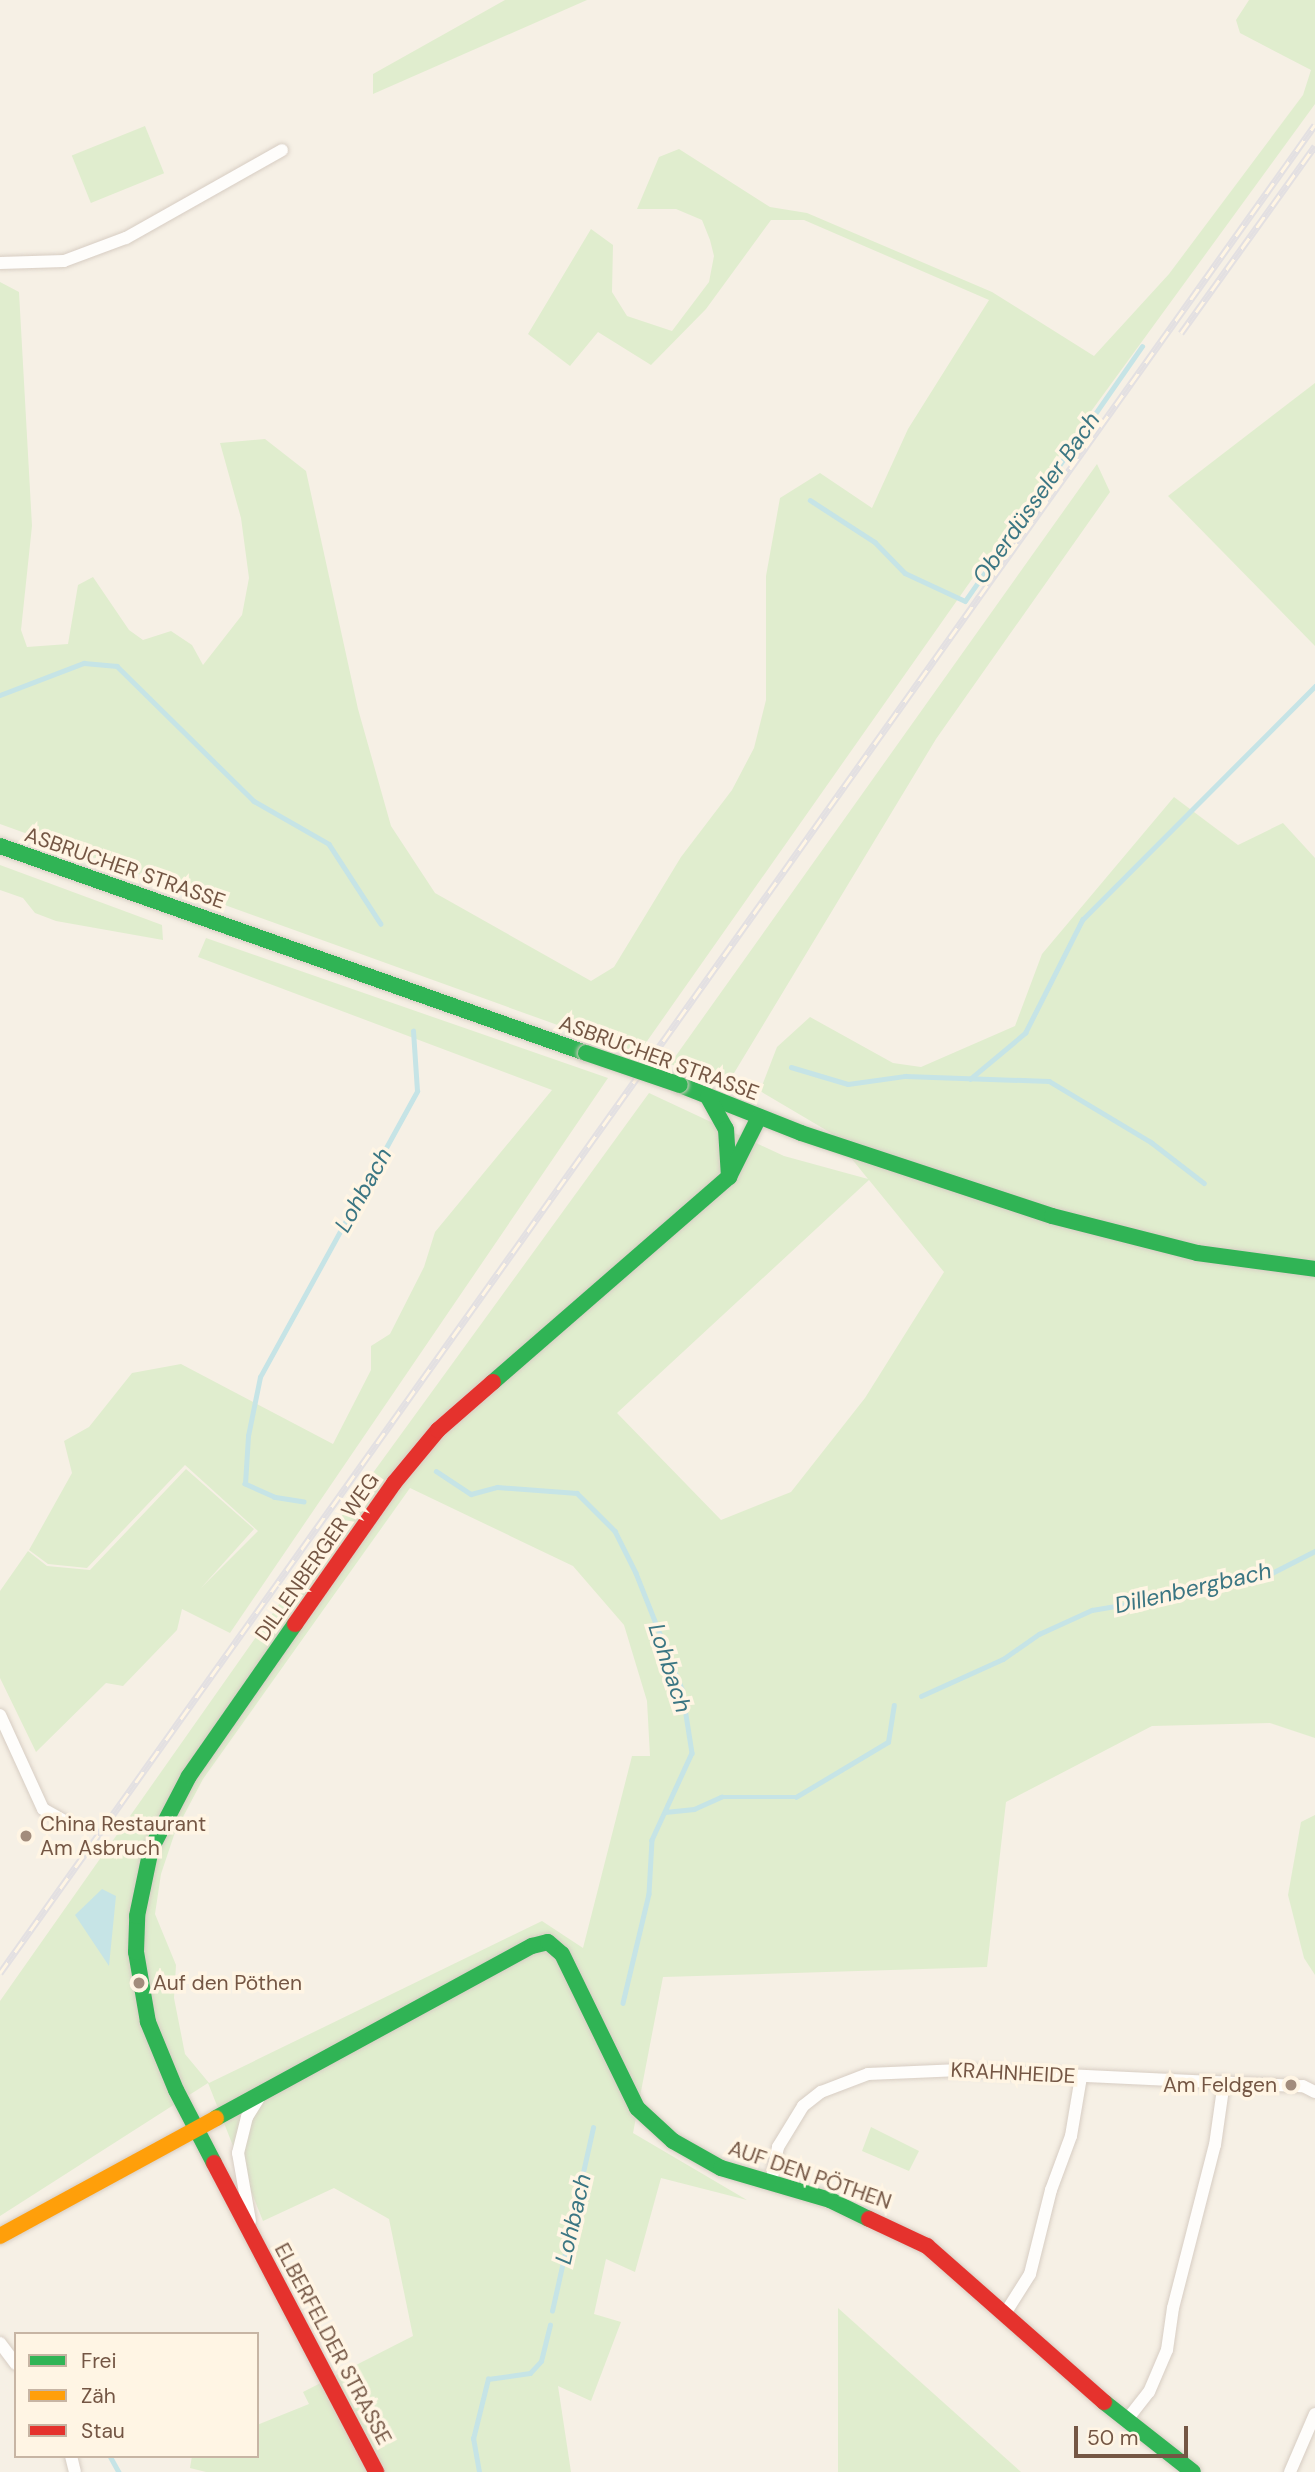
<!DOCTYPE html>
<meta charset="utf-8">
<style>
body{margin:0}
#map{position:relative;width:1315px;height:2472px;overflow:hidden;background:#f6f0e5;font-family:"DM Sans",sans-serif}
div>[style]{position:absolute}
.green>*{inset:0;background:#e0edce;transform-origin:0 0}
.water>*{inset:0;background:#c6e4e6}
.stream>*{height:4.5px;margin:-2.25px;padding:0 2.25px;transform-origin:2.25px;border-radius:2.25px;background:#c6e4e6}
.roads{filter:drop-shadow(0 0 2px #d7cdc3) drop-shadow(0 0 2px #d7cdc3)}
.street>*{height:12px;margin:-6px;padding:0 6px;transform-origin:6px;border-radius:6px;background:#fefdfb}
.fast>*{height:16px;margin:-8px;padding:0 8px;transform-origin:8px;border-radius:8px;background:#30b455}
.slow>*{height:16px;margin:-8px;padding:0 8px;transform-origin:8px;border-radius:8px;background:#ff9f0a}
.jam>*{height:16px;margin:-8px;padding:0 8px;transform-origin:8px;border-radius:8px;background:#e5322d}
.rail>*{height:7px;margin-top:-3.5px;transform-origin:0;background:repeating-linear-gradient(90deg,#fff5e4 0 13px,#e3e0e2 0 26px);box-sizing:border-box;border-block:2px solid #e3e0e2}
.bridges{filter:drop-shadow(0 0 2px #d6cbc1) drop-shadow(0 0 2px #d6cbc1)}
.fast-bridge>*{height:16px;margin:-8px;padding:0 8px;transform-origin:8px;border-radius:8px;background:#30b455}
.dots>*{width:19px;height:19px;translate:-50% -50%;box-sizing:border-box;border:4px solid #fff5e4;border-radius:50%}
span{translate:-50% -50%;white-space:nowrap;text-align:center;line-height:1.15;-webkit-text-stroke:7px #fff5e4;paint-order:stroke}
.street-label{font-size:21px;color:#745644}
.poi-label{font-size:21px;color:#745644}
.left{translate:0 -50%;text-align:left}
.right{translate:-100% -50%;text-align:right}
.water-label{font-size:23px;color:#3b7683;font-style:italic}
.legend{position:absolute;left:14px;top:2332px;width:245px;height:126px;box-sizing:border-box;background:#fff5e4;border:2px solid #c7b5a4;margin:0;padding:9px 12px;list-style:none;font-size:21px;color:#745644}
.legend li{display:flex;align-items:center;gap:14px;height:35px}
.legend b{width:35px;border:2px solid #c7b5a4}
.scale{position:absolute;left:1074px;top:2426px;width:114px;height:32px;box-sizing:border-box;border:4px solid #745644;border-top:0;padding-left:9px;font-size:21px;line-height:24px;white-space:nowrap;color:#745644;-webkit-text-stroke:5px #fff5e4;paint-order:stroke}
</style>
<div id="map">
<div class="green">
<div style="clip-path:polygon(505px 0,587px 0,373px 94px,373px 74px)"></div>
<div style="clip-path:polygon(1249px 0,1315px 0,1315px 104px,1060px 454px,638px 1054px,0 824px,0 282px,19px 292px,32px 526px,21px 630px,27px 647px,68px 644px,78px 585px,93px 577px,129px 630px,143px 640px,171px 631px,192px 645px,203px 665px,242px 615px,249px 578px,241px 518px,220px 443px,265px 439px,306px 471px,358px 709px,391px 826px,435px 893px,591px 981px,614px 967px,681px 857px,732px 790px,754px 748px,766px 700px,766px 576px,780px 498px,820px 473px,872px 508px,908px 429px,989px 300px,804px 220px,771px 220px,706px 309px,651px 365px,598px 332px,570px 366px,528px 334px,591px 229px,613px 245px,612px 292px,627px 316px,672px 331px,709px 282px,714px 256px,710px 240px,702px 220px,676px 209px,637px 209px,659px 157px,679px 149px,770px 207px,807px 213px,992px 292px,1094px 356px,1169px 274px,1303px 95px,1311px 70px,1240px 33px,1236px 20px)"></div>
<div style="left:145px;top:126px;width:51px;height:79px;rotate:68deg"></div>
<div style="clip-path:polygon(1315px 383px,1315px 646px,1168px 496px)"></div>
<div style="clip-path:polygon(1097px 464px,1110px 492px,936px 739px,728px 1083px,670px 1064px)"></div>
<div style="clip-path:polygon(evenodd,1174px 797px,1238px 845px,1283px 823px,1315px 858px,1315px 1738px,1270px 1723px,1152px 1726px,1006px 1802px,987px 1967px,663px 1977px,633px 2133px,747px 2200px,661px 2178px,635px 2272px,606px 2259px,594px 2314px,621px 2322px,591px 2401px,558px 2386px,571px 2472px,206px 2472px,190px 2468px,192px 2456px,257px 2456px,257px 2425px,309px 2404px,303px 2392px,413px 2336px,389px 2219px,334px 2188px,263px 2221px,208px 2083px,0 2216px,0 2001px,322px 1543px,649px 1093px,784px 1156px,868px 1179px,831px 1133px,760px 1091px,777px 1047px,810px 1017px,893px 1063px,921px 1067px,1015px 1026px,1042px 954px,1174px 797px,869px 1180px,944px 1272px,865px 1398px,791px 1492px,721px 1520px,617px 1413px,869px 1180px,1174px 797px,410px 1488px,573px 1566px,624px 1625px,647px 1701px,650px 1756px,632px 1756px,583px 1948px,542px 1921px,209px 2083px,185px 2054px,174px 1998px,176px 1965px,155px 1914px,161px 1874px,175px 1832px,203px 1779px,410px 1488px)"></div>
<div style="clip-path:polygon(0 865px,162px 925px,163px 940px,56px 921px,35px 913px,23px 898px,0 890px)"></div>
<div style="clip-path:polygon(206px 938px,608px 1078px,230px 1633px,182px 1609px,177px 1630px,123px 1686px,106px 1683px,36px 1752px,0 1678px,0 1591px,28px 1551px,47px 1566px,90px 1570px,186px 1469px,254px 1529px,201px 1588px,258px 1531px,185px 1465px,87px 1568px,48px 1564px,29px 1550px,72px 1473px,64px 1441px,89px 1427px,132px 1373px,181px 1364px,333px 1444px,371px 1370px,371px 1346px,390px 1334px,424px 1267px,435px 1232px,552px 1090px,198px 957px)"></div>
<div style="clip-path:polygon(1315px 1815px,1315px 1975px,1304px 1958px,1288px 1895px,1301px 1822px)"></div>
<div style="clip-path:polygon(871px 2127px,919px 2151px,909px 2171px,862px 2151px)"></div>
<div style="clip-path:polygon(838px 2308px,1021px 2472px,838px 2472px)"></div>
</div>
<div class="water">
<div style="clip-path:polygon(102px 1889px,116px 1896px,109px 1966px,75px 1915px)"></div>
</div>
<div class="stream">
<div style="left:810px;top:500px;width:77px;rotate:32.9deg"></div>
<div style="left:875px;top:542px;width:43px;rotate:45.9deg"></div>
<div style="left:905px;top:573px;width:66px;rotate:25deg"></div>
<div style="left:965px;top:601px;width:310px;rotate:-55.2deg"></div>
<div style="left:0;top:695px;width:90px;rotate:-20.9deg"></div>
<div style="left:84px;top:663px;width:33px;rotate:5deg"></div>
<div style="left:117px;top:666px;width:192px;rotate:44.6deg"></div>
<div style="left:254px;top:801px;width:86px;rotate:29.8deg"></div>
<div style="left:329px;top:844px;width:95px;rotate:57deg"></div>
<div style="left:791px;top:1067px;width:59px;rotate:16.6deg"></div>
<div style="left:848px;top:1084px;width:58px;rotate:-8deg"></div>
<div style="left:905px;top:1076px;width:144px;rotate:2deg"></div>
<div style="left:1049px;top:1081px;width:119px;rotate:30.9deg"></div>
<div style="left:1151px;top:1142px;width:67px;rotate:37.7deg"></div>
<div style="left:970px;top:1079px;width:72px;rotate:-39.9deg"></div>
<div style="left:1025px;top:1033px;width:127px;rotate:-63.2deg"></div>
<div style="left:1082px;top:920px;width:330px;rotate:-45.1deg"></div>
<div style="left:436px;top:1471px;width:42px;rotate:33.3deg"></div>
<div style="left:471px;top:1494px;width:27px;rotate:-15deg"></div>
<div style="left:497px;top:1487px;width:80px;rotate:4.3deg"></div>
<div style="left:577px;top:1493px;width:54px;rotate:45deg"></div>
<div style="left:615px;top:1531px;width:47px;rotate:63.4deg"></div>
<div style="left:636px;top:1573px;width:125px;rotate:68.4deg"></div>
<div style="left:682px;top:1689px;width:65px;rotate:81.1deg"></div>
<div style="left:692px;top:1753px;width:96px;rotate:114.7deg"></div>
<div style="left:652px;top:1840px;width:54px;rotate:93.2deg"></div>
<div style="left:649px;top:1894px;width:112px;rotate:103.4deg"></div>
<div style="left:304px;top:1502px;width:30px;rotate:-171deg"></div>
<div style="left:274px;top:1497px;width:32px;rotate:-156deg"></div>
<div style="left:245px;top:1484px;width:48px;rotate:-86.4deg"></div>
<div style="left:248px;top:1436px;width:60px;rotate:-78.5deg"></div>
<div style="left:260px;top:1377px;width:326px;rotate:-61.2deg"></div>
<div style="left:417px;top:1091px;width:60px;rotate:-93.8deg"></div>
<div style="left:921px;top:1696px;width:90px;rotate:-24.3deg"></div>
<div style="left:1003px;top:1659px;width:44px;rotate:-34.8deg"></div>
<div style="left:1039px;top:1634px;width:58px;rotate:-24.4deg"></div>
<div style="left:1092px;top:1610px;width:54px;rotate:-9.6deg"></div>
<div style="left:1145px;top:1601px;width:28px;rotate:-26deg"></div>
<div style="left:1170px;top:1589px;width:49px;rotate:-2.3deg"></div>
<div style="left:1219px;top:1587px;width:53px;rotate:-14.3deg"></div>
<div style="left:1270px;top:1574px;width:51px;rotate:-27.1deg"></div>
<div style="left:665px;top:1812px;width:29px;rotate:-6deg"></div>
<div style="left:694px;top:1809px;width:30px;rotate:-24deg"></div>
<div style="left:721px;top:1797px;width:75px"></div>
<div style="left:796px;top:1797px;width:107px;rotate:-30.9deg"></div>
<div style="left:888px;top:1742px;width:37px;rotate:-81deg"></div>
<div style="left:552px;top:2311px;width:188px;rotate:-77.4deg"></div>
<div style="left:110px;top:2456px;width:18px;rotate:61deg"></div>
<div style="left:479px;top:2472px;width:34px;rotate:-100deg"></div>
<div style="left:473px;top:2439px;width:62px;rotate:-76deg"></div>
<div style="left:488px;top:2379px;width:42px;rotate:-8.1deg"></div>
<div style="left:530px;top:2373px;width:16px;rotate:-47deg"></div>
<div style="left:541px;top:2361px;width:37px;rotate:-76deg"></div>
</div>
<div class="roads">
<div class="street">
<div style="left:0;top:263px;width:64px;rotate:-1.8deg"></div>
<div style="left:64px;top:261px;width:66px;rotate:-20.4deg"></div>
<div style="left:126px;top:238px;width:179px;rotate:-29.4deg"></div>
<div style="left:0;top:1715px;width:103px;rotate:65.4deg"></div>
<div style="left:43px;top:1809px;width:23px;rotate:29deg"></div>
<div style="left:771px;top:2183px;width:37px;rotate:-79deg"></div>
<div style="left:778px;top:2147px;width:48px;rotate:-58.6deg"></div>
<div style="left:803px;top:2106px;width:23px;rotate:-38deg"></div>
<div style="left:821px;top:2092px;width:50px;rotate:-21deg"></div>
<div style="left:868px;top:2074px;width:92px;rotate:-2.5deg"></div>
<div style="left:960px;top:2070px;width:343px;rotate:2.7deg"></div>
<div style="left:1303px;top:2086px;width:13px;rotate:27deg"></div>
<div style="left:250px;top:2221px;width:69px;rotate:-100deg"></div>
<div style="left:238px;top:2153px;width:37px;rotate:-76deg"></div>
<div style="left:247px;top:2117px;width:22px;rotate:-58deg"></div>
<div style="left:1006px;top:2312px;width:45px;rotate:-57.7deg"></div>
<div style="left:1030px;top:2274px;width:87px;rotate:-76deg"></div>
<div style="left:1051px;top:2190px;width:58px;rotate:-69.7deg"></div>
<div style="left:1071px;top:2136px;width:60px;rotate:-80.4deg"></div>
<div style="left:0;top:2343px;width:26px;rotate:53deg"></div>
<div style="left:1126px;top:2421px;width:37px;rotate:-52deg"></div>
<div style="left:1149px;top:2392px;width:46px;rotate:-66.8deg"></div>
<div style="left:1167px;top:2350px;width:42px;rotate:-81.9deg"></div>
<div style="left:1173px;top:2308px;width:168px;rotate:-75.6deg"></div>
<div style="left:1215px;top:2145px;width:64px;rotate:-81.9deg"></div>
<div style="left:71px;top:2456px;width:16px;rotate:76deg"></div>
<div style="left:1290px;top:2472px;width:63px;rotate:-66.7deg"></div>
</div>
<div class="fast">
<div style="left:0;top:846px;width:621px;rotate:19.46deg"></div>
<div style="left:680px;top:1085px;width:130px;rotate:21.6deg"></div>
<div style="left:801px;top:1133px;width:264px;rotate:18.3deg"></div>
<div style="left:1052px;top:1216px;width:150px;rotate:14.3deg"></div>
<div style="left:1197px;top:1253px;width:119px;rotate:7.7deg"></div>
<div style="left:708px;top:1097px;width:37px;rotate:61deg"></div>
<div style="left:726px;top:1129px;width:48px;rotate:86.4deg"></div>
<div style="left:493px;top:1382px;width:313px;rotate:-41deg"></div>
<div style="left:729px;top:1177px;width:67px;rotate:-63.4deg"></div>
<div style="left:216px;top:2118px;width:360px;rotate:-28.6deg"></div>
<div style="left:532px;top:1946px;width:16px;rotate:-14deg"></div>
<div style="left:548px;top:1942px;width:18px;rotate:41deg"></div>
<div style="left:562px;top:1954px;width:171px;rotate:64deg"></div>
<div style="left:637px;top:2108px;width:49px;rotate:42.5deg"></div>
<div style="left:673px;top:2141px;width:55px;rotate:29.4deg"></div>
<div style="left:721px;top:2168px;width:114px;rotate:16.4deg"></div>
<div style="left:830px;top:2200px;width:43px;rotate:26deg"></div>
<div style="left:214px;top:2163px;width:82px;rotate:-117.5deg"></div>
<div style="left:176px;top:2090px;width:74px;rotate:-112.4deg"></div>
<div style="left:148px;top:2022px;width:71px;rotate:-99.7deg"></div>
<div style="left:136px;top:1952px;width:36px;rotate:-88deg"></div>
<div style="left:137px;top:1916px;width:68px;rotate:-78.2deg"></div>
<div style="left:151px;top:1849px;width:82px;rotate:-62.5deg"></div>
<div style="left:189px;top:1776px;width:185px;rotate:-55.1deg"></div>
<div style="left:1104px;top:2402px;width:113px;rotate:38.2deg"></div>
</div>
<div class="slow">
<div style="left:0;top:2236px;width:246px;rotate:-28.6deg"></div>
</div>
<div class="jam">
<div style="left:295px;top:1624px;width:172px;rotate:-54.9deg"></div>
<div style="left:394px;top:1483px;width:69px;rotate:-50.3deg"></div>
<div style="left:438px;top:1430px;width:73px;rotate:-41.1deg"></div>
<div style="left:214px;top:2163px;width:349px;rotate:62.3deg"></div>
<div style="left:869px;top:2219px;width:64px;rotate:25deg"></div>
<div style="left:927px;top:2246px;width:236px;rotate:41.4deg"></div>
</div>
</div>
<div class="rail">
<div style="left:1181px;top:333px;width:230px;rotate:-54.4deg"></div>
<div style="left:0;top:1973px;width:2268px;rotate:-54.57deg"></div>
</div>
<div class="bridges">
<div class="fast-bridge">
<div style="left:586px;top:1053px;width:99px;rotate:18.8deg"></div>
</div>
</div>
<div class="dots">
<div style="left:26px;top:1836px;background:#a28c7c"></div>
<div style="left:139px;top:1983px;background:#a28c7c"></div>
<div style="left:1291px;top:2085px;background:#a28c7c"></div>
</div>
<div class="street-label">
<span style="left:125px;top:868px;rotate:19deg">ASBRUCHER STRASSE</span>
<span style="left:659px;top:1058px;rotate:20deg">ASBRUCHER STRASSE</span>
<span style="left:317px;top:1557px;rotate:-55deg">DILLENBERGER WEG</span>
<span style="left:1013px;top:2073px;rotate:3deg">KRAHNHEIDE</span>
<span style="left:810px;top:2175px;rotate:19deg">AUF DEN PÖTHEN</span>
<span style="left:333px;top:2344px;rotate:62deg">ELBERFELDER STRASSE</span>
</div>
<div class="poi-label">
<span class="left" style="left:40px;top:1836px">China Restaurant<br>Am Asbruch</span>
<span class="left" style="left:153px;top:1983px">Auf den Pöthen</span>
<span class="right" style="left:1277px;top:2085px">Am Feldgen</span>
</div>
<div class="water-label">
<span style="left:1036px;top:498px;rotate:-55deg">Oberdüsseler Bach</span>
<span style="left:363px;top:1190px;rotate:-61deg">Lohbach</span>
<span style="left:1193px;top:1588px;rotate:-13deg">Dillenbergbach</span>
<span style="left:670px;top:1668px;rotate:72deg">Lohbach</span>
<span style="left:573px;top:2219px;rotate:-77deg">Lohbach</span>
</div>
<ul class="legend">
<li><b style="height:9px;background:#30b455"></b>Frei</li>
<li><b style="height:9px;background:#ff9f0a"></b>Zäh</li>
<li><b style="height:9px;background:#e5322d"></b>Stau</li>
</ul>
<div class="scale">50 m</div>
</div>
